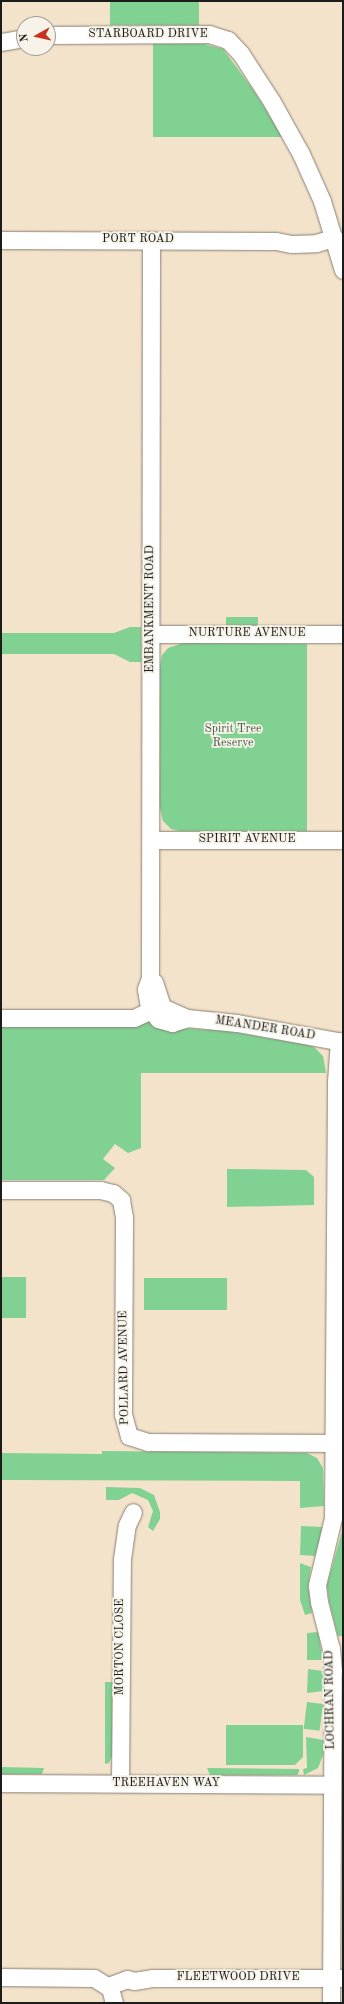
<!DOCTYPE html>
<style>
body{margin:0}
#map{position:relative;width:344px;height:2004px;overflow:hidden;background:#f4e3cb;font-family:"Old Standard TT",serif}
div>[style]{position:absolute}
.green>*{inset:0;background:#81d192;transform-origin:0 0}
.roads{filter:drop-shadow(0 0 1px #888074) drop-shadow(0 0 1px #888074)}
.minor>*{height:17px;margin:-8.5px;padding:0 8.5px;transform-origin:8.5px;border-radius:8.5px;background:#fff}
span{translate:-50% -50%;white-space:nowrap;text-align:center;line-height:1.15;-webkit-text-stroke:3.5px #f7f3e8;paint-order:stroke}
.street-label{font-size:12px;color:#1c1c1c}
.park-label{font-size:12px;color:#3f5b45}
.frame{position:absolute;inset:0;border:2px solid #1c1c1c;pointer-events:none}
.north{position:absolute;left:16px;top:16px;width:40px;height:40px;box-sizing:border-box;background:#f7f3e8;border:1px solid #9f9d96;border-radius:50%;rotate:262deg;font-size:11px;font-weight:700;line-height:16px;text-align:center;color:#1c1c1c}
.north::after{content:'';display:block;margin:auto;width:14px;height:18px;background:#c8321e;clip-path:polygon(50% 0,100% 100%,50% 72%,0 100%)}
</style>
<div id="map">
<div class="green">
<div style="left:110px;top:1px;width:89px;height:24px"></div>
<div style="clip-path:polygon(153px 44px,204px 44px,223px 49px,254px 91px,283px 137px,153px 137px)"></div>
<div style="left:226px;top:617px;width:32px;height:8px"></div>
<div style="clip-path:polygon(130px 627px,141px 627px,141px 662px,130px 662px,114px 654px,1px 654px,1px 633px,114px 633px)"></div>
<div style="clip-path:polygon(183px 643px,307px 644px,307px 831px,180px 831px,171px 829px,163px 821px,159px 804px,160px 666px,162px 655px,168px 648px)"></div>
<div style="clip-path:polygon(147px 1020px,163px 1027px,226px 1031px,308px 1045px,314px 1047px,323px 1056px,326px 1073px,141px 1073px,141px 1148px,128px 1153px,115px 1144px,103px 1159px,115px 1168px,104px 1180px,1px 1180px,1px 1027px,122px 1027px)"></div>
<div style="clip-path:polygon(227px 1169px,306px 1170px,314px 1177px,314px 1205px,227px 1207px)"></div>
<div style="left:1px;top:1277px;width:25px;height:41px"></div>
<div style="left:144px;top:1278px;width:83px;height:32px"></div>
<div style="clip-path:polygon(102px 1451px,307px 1453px,317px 1458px,323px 1468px,324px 1506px,300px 1508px,300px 1481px,1px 1480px,1px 1453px,102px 1454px)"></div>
<div style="clip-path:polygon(106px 1487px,140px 1488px,154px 1495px,160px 1512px,160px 1519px,153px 1531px,148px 1527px,153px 1511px,148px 1500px,132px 1493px,119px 1500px,106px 1500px)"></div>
<div style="clip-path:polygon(301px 1526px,323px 1527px,315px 1556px,300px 1555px)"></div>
<div style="clip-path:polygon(343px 1528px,343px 1636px,338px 1636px,329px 1601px,327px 1585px)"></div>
<div style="clip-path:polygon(300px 1563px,311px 1567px,308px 1587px,312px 1613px,305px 1615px,300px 1600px)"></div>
<div style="clip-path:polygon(318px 1632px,323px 1660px,307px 1660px,307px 1633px)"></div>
<div style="clip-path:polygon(308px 1669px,323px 1671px,323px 1691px,307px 1693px)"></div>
<div style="clip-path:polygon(105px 1682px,112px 1682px,112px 1756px,109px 1763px,105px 1764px)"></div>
<div style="left:307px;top:1702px;width:16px;height:27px;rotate:7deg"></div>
<div style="clip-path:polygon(226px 1725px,303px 1725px,303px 1757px,295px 1765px,226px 1765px)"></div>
<div style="clip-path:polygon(306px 1737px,323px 1740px,323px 1755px,318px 1768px,304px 1775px,303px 1769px,307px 1768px)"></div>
<div style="clip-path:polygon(1px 1767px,44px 1768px,42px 1774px,1px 1774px)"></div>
<div style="clip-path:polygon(207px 1768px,299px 1769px,299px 1772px,297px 1775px,210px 1775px)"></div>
</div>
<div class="roads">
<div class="minor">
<div style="left:48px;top:35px;width:161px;rotate:-0.4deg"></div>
<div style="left:209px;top:34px;width:20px;rotate:18deg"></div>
<div style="left:228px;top:40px;width:19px;rotate:47deg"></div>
<div style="left:241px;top:54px;width:57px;rotate:57.1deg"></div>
<div style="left:272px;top:102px;width:60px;rotate:60.9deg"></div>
<div style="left:301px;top:154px;width:51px;rotate:65.9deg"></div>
<div style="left:322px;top:201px;width:72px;rotate:73.1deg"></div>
<div style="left:1px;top:42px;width:23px;rotate:-10deg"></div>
<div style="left:1px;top:240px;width:275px;rotate:0.2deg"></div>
<div style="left:276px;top:241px;width:16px;rotate:11deg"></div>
<div style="left:292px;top:244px;width:24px;rotate:-2deg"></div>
<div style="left:316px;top:243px;width:19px;rotate:-16deg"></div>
<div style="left:151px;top:240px;width:738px;rotate:90.08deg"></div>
<div style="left:150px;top:978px;width:12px;rotate:110deg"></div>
<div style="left:146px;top:989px;width:18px;rotate:81deg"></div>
<div style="left:149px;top:1007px;width:15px;rotate:53deg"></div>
<div style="left:158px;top:1019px;width:15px;rotate:16deg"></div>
<div style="left:172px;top:1023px;width:16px;rotate:-18deg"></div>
<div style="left:151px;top:634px;width:192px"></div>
<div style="left:151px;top:840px;width:192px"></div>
<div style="left:154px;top:982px;width:26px;rotate:72deg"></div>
<div style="left:162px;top:1007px;width:27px;rotate:24deg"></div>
<div style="left:187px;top:1018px;width:50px;rotate:5.7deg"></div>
<div style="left:237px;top:1023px;width:108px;rotate:10.2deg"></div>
<div style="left:1px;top:1018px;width:133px"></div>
<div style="left:134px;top:1018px;width:29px;rotate:-25deg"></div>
<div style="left:1px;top:1190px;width:99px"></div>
<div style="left:100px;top:1190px;width:13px;rotate:13deg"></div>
<div style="left:113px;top:1193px;width:11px;rotate:41deg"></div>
<div style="left:121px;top:1200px;width:17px;rotate:80deg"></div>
<div style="left:124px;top:1217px;width:197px;rotate:90.3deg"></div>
<div style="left:123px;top:1414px;width:23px;rotate:75deg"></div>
<div style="left:129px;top:1436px;width:20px;rotate:18deg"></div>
<div style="left:148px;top:1442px;width:185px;rotate:0.3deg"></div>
<div style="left:1px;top:1783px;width:331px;rotate:0.3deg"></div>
<div style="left:120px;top:1783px;width:224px;rotate:-89.5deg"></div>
<div style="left:122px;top:1559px;width:34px;rotate:-82deg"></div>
<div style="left:127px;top:1525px;width:14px;rotate:-65deg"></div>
<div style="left:1px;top:1977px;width:93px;rotate:0.6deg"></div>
<div style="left:94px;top:1978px;width:19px;rotate:32deg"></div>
<div style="left:110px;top:1988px;width:16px;rotate:75deg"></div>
<div style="left:108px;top:1986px;width:20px;rotate:-20deg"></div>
<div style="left:127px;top:1979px;width:7px;rotate:16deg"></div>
<div style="left:134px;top:1981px;width:18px;rotate:-9deg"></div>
<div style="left:152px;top:1978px;width:191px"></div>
<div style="left:331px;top:2003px;width:332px;rotate:-89.7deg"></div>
<div style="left:333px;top:1671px;width:22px;rotate:-95deg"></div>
<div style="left:331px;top:1649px;width:49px;rotate:-104.3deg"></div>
<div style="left:319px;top:1602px;width:17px;rotate:-97deg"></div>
<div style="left:317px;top:1585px;width:69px;rotate:-76.6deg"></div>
<div style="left:333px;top:1518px;width:437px;rotate:-89.6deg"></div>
<div style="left:336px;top:1081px;width:40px;rotate:-85.7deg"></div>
</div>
</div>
<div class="street-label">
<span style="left:148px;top:35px">STARBOARD DRIVE</span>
<span style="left:138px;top:240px">PORT ROAD</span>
<span style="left:151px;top:609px;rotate:-90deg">EMBANKMENT ROAD</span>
<span style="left:247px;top:634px">NURTURE AVENUE</span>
<span style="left:247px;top:840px">SPIRIT AVENUE</span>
<span style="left:265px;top:1029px;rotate:9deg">MEANDER ROAD</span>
<span style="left:125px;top:1368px;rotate:-91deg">POLLARD AVENUE</span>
<span style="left:121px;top:1647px;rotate:-90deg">MORTON CLOSE</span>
<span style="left:331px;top:1700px;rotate:-91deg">LOCHRAN ROAD</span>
<span style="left:166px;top:1784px">TREEHAVEN WAY</span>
<span style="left:238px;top:1978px">FLEETWOOD DRIVE</span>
</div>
<div class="park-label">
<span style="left:233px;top:737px">Spirit Tree<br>Reserve</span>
</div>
<div class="frame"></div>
<div class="north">N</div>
</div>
